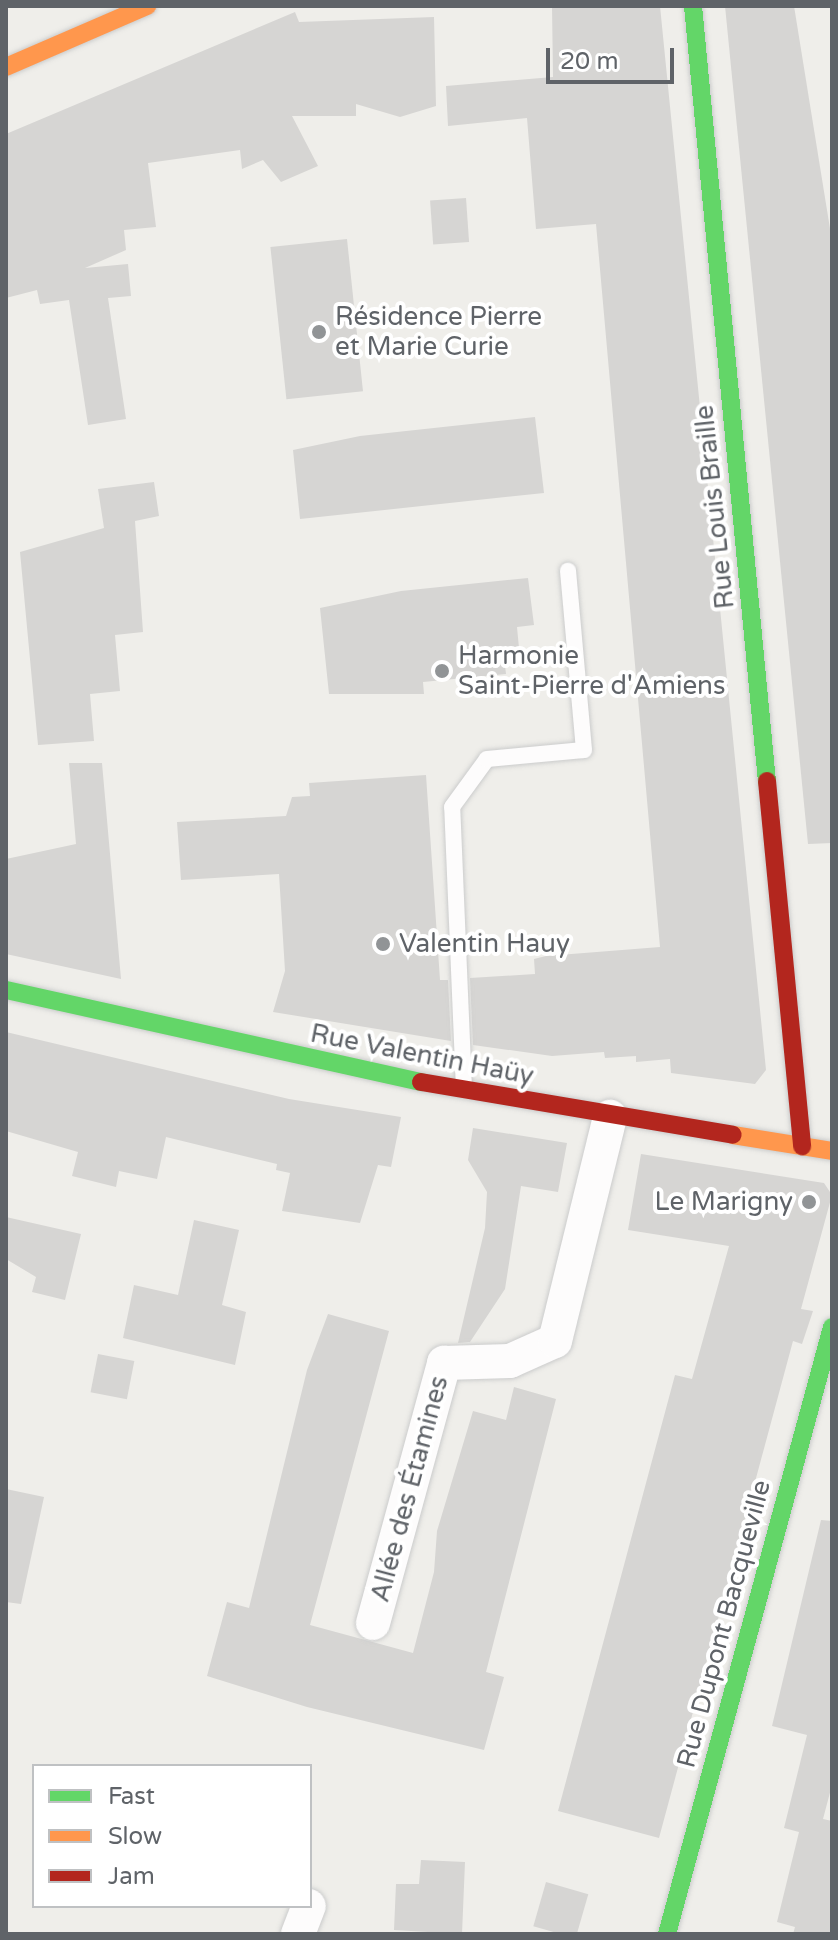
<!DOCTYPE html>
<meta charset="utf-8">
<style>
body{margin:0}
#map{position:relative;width:838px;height:1940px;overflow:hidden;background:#efeeea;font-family:"Varela Round",sans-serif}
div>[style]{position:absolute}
.building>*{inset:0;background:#d6d5d3;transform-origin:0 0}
.roads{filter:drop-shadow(0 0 2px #cbcccc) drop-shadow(0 0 2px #cbcccc)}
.lane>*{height:16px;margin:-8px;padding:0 8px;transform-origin:8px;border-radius:8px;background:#fdfcfc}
.street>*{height:34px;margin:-17px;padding:0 17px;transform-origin:17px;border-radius:17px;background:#fdfcfc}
.fast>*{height:18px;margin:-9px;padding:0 9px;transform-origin:9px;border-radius:9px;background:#63d668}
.slow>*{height:18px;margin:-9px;padding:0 9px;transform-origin:9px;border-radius:9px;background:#ff974d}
.jam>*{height:18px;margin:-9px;padding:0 9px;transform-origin:9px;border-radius:9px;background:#b3261e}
.dots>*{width:22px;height:22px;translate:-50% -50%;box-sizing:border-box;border:4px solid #fff;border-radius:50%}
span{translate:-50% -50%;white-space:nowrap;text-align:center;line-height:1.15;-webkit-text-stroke:8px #fff;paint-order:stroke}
.poi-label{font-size:26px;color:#5f6368}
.left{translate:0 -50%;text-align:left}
.right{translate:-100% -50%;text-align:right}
.street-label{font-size:26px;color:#5f6368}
.frame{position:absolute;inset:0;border:8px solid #5f6368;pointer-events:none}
.legend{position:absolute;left:32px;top:1764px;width:280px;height:144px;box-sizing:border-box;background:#fff;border:2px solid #bfc1c3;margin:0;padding:10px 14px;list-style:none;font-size:24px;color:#5f6368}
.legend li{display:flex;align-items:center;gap:16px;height:40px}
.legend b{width:40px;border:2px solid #bfc1c3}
.scale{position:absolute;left:546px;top:48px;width:128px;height:36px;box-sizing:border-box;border:4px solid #5f6368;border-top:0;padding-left:10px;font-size:24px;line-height:28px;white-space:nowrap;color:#5f6368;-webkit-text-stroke:6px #fff;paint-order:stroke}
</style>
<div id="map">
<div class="building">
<div style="clip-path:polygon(552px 6px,660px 6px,766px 1070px,755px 1084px,671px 1073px,670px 1059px,636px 1062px,636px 1056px,605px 1058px,604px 1052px,552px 1056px,473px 1045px,470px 978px,535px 974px,534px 959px,546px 956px,660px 947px,596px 224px,536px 229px,527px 118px,448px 126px,446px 86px,553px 77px)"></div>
<div style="clip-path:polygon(725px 6px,794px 6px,832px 241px,832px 843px,808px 844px)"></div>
<div style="clip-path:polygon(295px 12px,299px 22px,434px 17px,436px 106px,400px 117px,356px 104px,356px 116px,292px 116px,318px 166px,281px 182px,263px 160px,242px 169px,240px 150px,148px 163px,156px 227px,124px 230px,126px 250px,85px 268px,128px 264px,131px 296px,108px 298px,126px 419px,88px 425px,69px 300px,40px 304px,37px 290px,6px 298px,6px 134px)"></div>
<div style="left:466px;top:198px;width:44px;height:36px;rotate:86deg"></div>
<div style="left:347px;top:239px;width:153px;height:77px;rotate:84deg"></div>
<div style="clip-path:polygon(535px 417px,544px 493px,300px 519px,293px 450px,360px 436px)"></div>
<div style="clip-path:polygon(154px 482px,159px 516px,135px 521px,143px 632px,115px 635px,120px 691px,90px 694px,94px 741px,38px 745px,20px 552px,104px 528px,98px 489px)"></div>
<div style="clip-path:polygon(528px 578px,534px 625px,517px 627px,519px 648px,503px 649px,506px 674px,423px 682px,424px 694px,329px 694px,320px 608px,401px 591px)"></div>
<div style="clip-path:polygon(69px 763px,102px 763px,121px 979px,6px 954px,6px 859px,76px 844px)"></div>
<div style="clip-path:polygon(426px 775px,440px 980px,448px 980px,451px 1041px,273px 1012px,285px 971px,279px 874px,181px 880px,177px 822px,286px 816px,292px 797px,310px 796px,309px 783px)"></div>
<div style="clip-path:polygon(6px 1032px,289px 1099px,401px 1117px,391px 1167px,378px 1165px,360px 1223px,282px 1211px,290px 1173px,276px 1170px,277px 1164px,166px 1137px,157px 1179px,119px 1171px,116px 1187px,72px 1176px,78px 1152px,6px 1131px)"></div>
<div style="clip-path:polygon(473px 1128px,567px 1143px,558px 1192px,521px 1186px,505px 1289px,470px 1342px,458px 1343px,485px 1228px,487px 1192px,468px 1160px)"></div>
<div style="clip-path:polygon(641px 1154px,824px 1183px,832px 1195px,801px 1309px,813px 1311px,802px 1344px,793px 1341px,659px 1838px,558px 1811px,675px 1375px,692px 1379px,729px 1246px,628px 1230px)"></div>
<div style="clip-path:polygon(6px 1217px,81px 1234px,65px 1300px,32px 1292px,36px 1277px,6px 1259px)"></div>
<div style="clip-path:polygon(194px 1220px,239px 1230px,222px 1305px,246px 1312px,235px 1365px,123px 1338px,134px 1285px,178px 1295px)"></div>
<div style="clip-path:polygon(328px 1314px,389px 1331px,310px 1625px,413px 1653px,434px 1572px,437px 1531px,473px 1411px,506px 1420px,514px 1387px,556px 1399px,486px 1672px,504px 1677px,484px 1750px,307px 1707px,207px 1676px,227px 1602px,249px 1608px,307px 1370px)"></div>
<div style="left:98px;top:1354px;width:37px;height:39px;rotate:11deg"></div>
<div style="clip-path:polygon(6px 1489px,44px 1497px,21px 1604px,6px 1602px)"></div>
<div style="clip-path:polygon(821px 1520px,832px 1521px,832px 1785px,823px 1819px,832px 1821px,832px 1934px,793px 1934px,795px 1927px,777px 1922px,799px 1832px,784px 1828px,807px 1735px,772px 1726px)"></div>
<div style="clip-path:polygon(421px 1860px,465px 1862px,462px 1934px,394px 1930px,396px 1884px,419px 1884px)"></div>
<div style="left:546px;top:1882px;width:44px;height:46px;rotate:16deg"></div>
</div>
<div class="roads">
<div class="lane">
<div style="left:464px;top:1089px;width:282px;rotate:-92.4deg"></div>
<div style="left:452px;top:807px;width:59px;rotate:-53.9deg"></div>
<div style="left:487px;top:759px;width:97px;rotate:-5.3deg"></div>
<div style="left:584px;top:750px;width:180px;rotate:-95.1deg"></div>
</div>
<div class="street">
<div style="left:373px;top:1623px;width:270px;rotate:-74.7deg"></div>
<div style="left:444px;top:1363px;width:66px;rotate:-1.7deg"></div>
<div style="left:510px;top:1361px;width:49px;rotate:-24deg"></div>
<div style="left:555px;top:1341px;width:231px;rotate:-76.2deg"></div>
<div style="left:298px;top:1934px;width:30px;rotate:-69deg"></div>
</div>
<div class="fast">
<div style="left:693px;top:6px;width:779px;rotate:84.55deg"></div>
<div style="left:6px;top:990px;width:425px;rotate:12.5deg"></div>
<div style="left:667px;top:1934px;width:629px;rotate:-74.79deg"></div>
</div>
<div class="slow">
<div style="left:6px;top:67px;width:154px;rotate:-23.4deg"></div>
<div style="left:733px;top:1135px;width:100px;rotate:9.2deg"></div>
</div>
<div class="jam">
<div style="left:767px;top:781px;width:367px;rotate:84.5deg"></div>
<div style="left:421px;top:1082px;width:316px;rotate:9.6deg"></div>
</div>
</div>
<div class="dots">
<div style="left:319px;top:332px;background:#919496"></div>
<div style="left:442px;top:671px;background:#919496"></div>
<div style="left:383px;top:944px;background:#919496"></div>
<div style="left:809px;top:1202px;background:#919496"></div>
</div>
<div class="poi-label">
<span class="left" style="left:335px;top:332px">Résidence Pierre<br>et Marie Curie</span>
<span class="left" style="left:458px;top:671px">Harmonie<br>Saint-Pierre d'Amiens</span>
<span class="left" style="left:399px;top:944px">Valentin Hauy</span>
<span class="right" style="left:793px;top:1202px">Le Marigny</span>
</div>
<div class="street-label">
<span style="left:715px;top:507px;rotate:-96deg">Rue Louis Braille</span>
<span style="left:422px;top:1055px;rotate:11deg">Rue Valentin Haüy</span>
<span style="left:410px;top:1489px;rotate:-75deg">Allée des Étamines</span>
<span style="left:724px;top:1624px;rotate:-75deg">Rue Dupont Bacqueville</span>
</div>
<div class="frame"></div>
<ul class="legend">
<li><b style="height:10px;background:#63d668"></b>Fast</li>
<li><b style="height:10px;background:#ff974d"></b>Slow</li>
<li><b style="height:10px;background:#b3261e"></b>Jam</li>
</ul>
<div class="scale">20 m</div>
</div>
